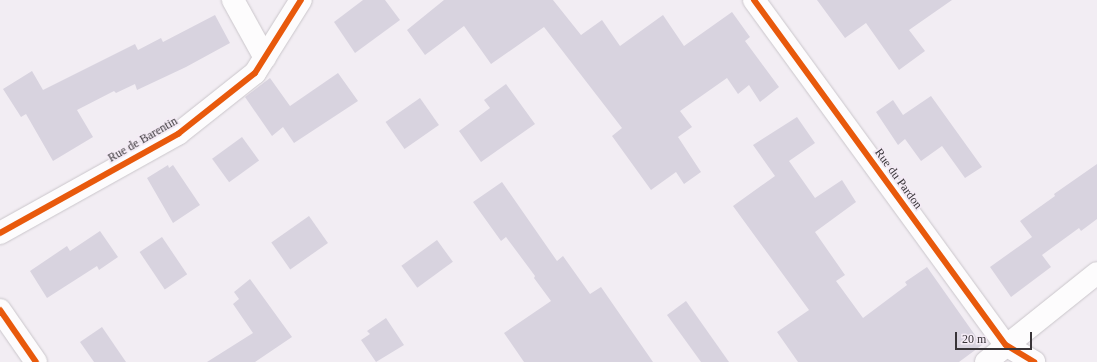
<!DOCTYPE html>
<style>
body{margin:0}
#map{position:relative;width:1097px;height:362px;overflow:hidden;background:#f2edf3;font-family:Georgia,serif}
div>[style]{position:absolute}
.building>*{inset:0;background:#d8d3df;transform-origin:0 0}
.roads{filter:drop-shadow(0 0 1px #cac6cb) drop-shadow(0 0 1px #cac6cb)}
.minor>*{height:22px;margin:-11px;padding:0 11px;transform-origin:11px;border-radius:11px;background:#fdfcfd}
.cycleway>*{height:6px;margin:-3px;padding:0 3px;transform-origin:3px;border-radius:3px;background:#e8590c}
span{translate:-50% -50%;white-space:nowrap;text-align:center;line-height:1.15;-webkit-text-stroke:3.5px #f4ebf5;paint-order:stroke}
.street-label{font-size:12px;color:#383438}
.scale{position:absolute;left:955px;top:332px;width:77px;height:18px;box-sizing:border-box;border:2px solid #383438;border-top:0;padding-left:5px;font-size:12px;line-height:14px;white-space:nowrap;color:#383438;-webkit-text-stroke:3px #f4ebf5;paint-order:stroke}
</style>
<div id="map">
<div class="building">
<div style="clip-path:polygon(363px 0,385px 0,400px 20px,355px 53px,334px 22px)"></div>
<div style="clip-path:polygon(444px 0,553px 0,581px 35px,602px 20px,620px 46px,663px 15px,684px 46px,732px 12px,750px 37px,745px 41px,779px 87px,760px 102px,749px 85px,738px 94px,727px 78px,680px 111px,692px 127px,678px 137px,701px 172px,684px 184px,676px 172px,651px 190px,612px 136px,622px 128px,544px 27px,491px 64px,464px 26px,425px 55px,407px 30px)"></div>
<div style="clip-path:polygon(817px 0,952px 0,909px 30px,925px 51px,899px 70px,866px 23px,845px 38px)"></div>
<div style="clip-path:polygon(215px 15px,230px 43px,186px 67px,137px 90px,135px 84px,116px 93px,114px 91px,77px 110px,93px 137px,53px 161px,26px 114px,21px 117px,3px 89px,32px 71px,43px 90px,135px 44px,138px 50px,161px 38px,163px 42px)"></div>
<div style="clip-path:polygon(338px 73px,358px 101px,294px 143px,283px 127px,272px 136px,245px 97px,270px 78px,290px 106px)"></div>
<div style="clip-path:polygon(506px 84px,535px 124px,481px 162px,459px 131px,490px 108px,484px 100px)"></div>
<div style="clip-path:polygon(931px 96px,982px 167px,965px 178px,942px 146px,921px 161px,905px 139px,898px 145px,876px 112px,893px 100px,903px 115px)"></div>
<div style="left:420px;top:98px;width:33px;height:42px;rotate:55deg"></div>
<div style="clip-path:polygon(797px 117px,815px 143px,789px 161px,815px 198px,842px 180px,856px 202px,815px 232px,845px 275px,836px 281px,863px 318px,907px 285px,905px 282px,927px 267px,982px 345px,959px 362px,798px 362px,777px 332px,809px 310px,733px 206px,775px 176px,753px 145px)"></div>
<div style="left:242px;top:137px;width:29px;height:37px;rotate:54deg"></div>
<div style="clip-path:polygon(1097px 164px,1097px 219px,1081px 231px,1079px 228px,1042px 255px,1051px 267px,1011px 297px,990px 267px,1032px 237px,1020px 221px,1055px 196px,1054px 194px)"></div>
<div style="clip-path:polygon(168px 165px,169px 168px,173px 165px,200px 205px,173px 223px,147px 178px)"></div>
<div style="clip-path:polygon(502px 182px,557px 261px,563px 256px,590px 294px,601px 287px,653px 362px,524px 362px,504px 333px,551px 301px,534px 278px,535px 276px,506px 237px,501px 241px,473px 202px)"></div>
<div style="left:309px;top:216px;width:33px;height:46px;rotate:55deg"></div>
<div style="clip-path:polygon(100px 231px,118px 257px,99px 270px,97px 266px,47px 298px,30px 271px,67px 246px,70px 251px)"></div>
<div style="left:162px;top:237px;width:45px;height:27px;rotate:56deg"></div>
<div style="left:437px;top:240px;width:27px;height:44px;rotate:54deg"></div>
<div style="clip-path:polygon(250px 279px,292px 337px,255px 362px,207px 362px,253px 333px,233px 304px,239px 299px,234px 292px)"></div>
<div style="clip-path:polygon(686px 301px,729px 362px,701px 362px,667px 315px)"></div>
<div style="clip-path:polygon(386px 318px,404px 345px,376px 362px,361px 340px,370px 334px,367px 331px)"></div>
<div style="clip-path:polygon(102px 327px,126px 362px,94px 362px,80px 342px)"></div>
</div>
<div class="roads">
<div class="minor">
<div style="left:233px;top:0;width:66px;rotate:61.1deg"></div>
<div style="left:754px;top:0;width:427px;rotate:53.9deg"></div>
<div style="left:1006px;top:345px;width:33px;rotate:31deg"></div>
<div style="left:0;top:233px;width:204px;rotate:-29.1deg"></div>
<div style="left:178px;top:134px;width:98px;rotate:-38.4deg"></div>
<div style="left:255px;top:73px;width:86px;rotate:-57.8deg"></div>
<div style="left:0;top:310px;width:63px;rotate:55.3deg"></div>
<div style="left:986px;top:362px;width:142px;rotate:-38.7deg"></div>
</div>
</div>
<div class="cycleway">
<div style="left:754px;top:0;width:427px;rotate:53.9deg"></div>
<div style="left:1006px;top:345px;width:33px;rotate:31deg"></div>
<div style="left:0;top:233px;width:204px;rotate:-29.1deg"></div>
<div style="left:178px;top:134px;width:98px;rotate:-38.4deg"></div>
<div style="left:255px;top:73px;width:86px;rotate:-57.8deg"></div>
<div style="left:0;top:310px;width:63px;rotate:55.3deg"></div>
</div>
<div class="street-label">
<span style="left:143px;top:140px;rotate:-30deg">Rue de Barentin</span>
<span style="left:898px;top:179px;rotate:54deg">Rue du Pardon</span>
</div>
<div class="scale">20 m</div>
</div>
